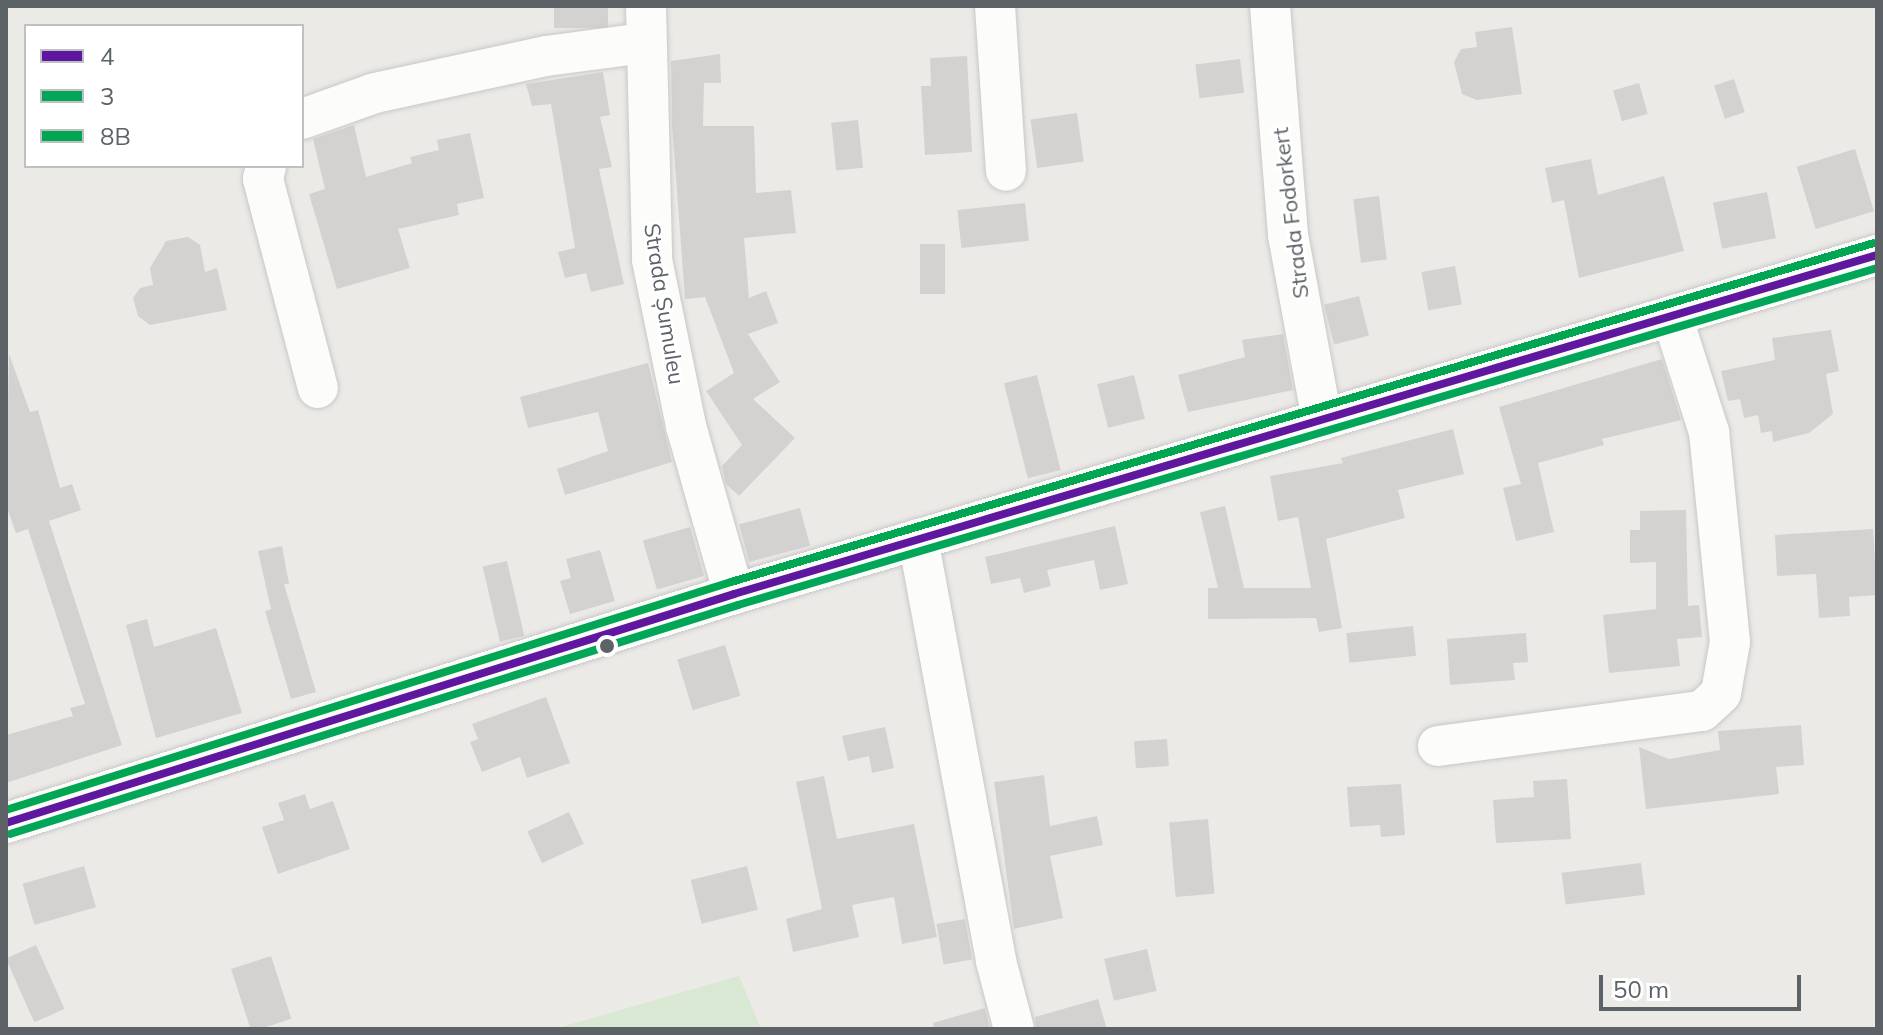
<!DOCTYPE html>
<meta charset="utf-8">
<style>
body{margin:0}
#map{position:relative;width:1883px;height:1035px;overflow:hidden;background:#eceae7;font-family:Mulish,sans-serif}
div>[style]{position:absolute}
.green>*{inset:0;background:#d8e8d2}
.building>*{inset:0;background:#d4d2d1;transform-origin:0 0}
.roads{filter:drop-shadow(0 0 2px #c8c8c8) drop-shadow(0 0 2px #c8c8c8)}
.minor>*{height:40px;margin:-20px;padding:0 20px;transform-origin:20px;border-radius:20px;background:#fcfcfb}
.bus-1>*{height:8px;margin:-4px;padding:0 4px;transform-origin:4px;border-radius:4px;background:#6017a0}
.bus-2>*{height:8px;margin:-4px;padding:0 4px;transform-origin:4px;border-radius:4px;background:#01a659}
.bus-3>*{height:8px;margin:-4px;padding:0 4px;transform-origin:4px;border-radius:4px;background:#00a651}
.dots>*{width:22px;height:22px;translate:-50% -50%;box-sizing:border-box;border:4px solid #fff;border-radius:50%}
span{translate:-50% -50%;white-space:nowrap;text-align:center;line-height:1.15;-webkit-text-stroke:6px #fff;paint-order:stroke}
.street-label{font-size:22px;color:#5c6265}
.frame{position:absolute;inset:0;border:8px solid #5c6265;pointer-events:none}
.legend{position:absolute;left:24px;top:24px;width:280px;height:144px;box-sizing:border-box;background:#fff;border:2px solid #bec0c1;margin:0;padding:10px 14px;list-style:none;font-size:24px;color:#5c6265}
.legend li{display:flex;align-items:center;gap:16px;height:40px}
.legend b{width:40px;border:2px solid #bec0c1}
.scale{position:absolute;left:1599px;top:975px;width:202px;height:36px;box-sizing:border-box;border:4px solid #5c6265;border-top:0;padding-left:10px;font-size:24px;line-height:28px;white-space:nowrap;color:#5c6265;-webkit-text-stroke:6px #fff;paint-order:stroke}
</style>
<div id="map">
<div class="green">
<div style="clip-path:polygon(739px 976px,761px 1029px,554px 1029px)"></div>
</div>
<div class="building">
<div style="left:554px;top:6px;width:54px;height:22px"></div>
<div style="clip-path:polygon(1512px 27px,1522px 94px,1477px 100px,1462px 94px,1454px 62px,1461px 49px,1477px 47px,1475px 32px)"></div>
<div style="clip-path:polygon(720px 54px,721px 83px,704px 83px,703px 126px,754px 126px,756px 193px,791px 190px,796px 233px,744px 238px,749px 298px,766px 291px,778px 323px,748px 334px,780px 382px,753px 399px,795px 438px,739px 496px,726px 484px,722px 466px,742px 445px,706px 391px,734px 373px,705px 297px,685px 299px,672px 124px,671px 61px)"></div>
<div style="clip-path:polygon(967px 56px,972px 152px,925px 155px,921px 86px,931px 86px,930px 58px)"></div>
<div style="left:1240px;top:59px;width:34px;height:45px;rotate:83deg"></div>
<div style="clip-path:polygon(603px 72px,610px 115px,600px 117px,612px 167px,599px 169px,624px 284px,591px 292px,586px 273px,565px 278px,558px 252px,575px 248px,551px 104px,532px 106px,526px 84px)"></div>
<div style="left:1734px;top:79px;width:35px;height:21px;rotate:72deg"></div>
<div style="left:1639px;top:83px;width:32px;height:27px;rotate:74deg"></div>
<div style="left:1077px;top:113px;width:49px;height:47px;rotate:82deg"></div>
<div style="left:858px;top:120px;width:48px;height:27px;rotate:84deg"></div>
<div style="clip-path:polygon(354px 125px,366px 177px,412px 163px,410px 157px,439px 150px,437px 140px,470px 133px,484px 198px,457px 204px,459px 215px,398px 229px,410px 268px,337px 289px,309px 194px,325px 189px,313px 139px)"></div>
<div style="left:1855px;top:149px;width:65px;height:61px;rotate:73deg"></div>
<div style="clip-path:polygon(1591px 159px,1598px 195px,1664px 176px,1684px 251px,1579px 278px,1564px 200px,1552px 203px,1545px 168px)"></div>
<div style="left:1767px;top:192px;width:47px;height:55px;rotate:79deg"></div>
<div style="left:1379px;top:196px;width:64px;height:26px;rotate:83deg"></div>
<div style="left:1025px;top:203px;width:38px;height:68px;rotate:84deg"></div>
<div style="clip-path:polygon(188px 237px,200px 245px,205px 272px,217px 268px,227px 310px,150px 325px,138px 316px,133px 298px,140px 288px,153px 285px,150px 268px,166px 241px)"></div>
<div style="left:920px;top:244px;width:25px;height:50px"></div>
<div style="left:1455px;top:266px;width:39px;height:34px;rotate:80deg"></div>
<div style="left:1359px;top:296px;width:41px;height:36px;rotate:76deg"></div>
<div style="clip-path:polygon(1831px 330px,1839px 371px,1826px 374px,1833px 414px,1809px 433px,1773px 442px,1772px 431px,1761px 433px,1758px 415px,1744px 418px,1740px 399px,1728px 401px,1721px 371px,1775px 360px,1772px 338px)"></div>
<div style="clip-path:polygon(1283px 334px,1293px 390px,1188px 412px,1178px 375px,1245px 357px,1242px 340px)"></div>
<div style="clip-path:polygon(9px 354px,30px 412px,38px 410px,60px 488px,72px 484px,81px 510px,49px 521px,122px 745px,6px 783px,6px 735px,73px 716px,70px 708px,85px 704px,28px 529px,16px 533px,6px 505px)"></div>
<div style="clip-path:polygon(1662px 359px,1681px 420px,1602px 439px,1604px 445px,1538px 463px,1554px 532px,1516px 541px,1503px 488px,1521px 484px,1499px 407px)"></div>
<div style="clip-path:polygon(648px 363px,672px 462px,565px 495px,557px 469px,608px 451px,598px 412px,528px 428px,520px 397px)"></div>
<div style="left:1037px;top:375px;width:98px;height:34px;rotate:76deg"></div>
<div style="left:1134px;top:375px;width:45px;height:38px;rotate:76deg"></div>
<div style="clip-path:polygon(1453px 429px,1464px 474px,1398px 490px,1405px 518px,1326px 539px,1342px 628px,1319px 632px,1316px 618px,1208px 619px,1208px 588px,1218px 588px,1200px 512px,1225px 506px,1244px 588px,1311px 588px,1298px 517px,1278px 521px,1270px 476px,1343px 463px,1341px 458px)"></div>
<div style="left:800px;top:508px;width:39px;height:63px;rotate:75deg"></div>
<div style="clip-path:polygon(1686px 510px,1688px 606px,1699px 605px,1702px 637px,1677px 639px,1680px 666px,1609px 673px,1603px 615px,1656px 609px,1656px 562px,1630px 563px,1630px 530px,1640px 530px,1640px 511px)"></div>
<div style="clip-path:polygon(1115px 526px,1128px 584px,1100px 590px,1094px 560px,1047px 570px,1051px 586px,1024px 593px,1020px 578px,991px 584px,985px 557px)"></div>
<div style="left:690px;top:527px;width:51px;height:49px;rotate:74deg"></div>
<div style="clip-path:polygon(1873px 529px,1877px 595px,1849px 597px,1850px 616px,1819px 618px,1816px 574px,1777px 576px,1775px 535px)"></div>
<div style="clip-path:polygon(282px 546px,289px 584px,284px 584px,316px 692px,291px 699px,265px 611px,271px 609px,258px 551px)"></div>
<div style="clip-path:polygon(600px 550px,615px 601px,570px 614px,560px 581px,571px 578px,566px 559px)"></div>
<div style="left:507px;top:561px;width:77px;height:25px;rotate:77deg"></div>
<div style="clip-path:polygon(147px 619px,154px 647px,216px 628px,242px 713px,156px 738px,126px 625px)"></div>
<div style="left:1413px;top:626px;width:30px;height:67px;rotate:84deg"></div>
<div style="clip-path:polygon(1526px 633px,1528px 662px,1513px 663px,1515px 680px,1450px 685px,1447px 639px)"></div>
<div style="left:725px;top:645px;width:53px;height:50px;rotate:73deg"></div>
<div style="clip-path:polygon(546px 697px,570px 763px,527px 778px,520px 757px,482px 772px,470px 742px,478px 739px,472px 724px)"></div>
<div style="clip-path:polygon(1801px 725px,1804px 765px,1776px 767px,1779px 794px,1646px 809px,1639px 747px,1669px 759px,1720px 750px,1718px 731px)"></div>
<div style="clip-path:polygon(885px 727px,894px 768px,872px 773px,869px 756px,848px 761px,842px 736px)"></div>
<div style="left:1167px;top:739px;width:27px;height:33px;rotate:86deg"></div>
<div style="clip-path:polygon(1044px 775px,1050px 826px,1097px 816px,1103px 845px,1050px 856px,1063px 918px,1014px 929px,994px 782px)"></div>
<div style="clip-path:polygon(824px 776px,837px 839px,914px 824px,937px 937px,902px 944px,894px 897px,852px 905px,859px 937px,793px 952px,786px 919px,822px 909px,796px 782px)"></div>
<div style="clip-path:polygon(1567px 779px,1571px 839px,1496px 843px,1493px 800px,1534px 797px,1533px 781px)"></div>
<div style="clip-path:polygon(1401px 784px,1405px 835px,1381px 837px,1380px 825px,1350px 827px,1347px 787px)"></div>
<div style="clip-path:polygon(305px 794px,310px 809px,333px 801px,350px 849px,278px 874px,262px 827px,284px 820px,278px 803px)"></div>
<div style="left:569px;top:812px;width:35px;height:46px;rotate:65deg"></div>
<div style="left:1208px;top:819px;width:75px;height:39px;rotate:85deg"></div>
<div style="left:1641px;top:863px;width:32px;height:80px;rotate:83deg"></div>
<div style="left:84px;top:866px;width:43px;height:64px;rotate:74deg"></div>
<div style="left:747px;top:866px;width:45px;height:58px;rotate:76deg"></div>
<div style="left:965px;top:919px;width:41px;height:29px;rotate:80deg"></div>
<div style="left:36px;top:945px;width:70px;height:33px;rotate:66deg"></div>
<div style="left:1147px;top:949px;width:43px;height:44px;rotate:77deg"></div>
<div style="left:271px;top:956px;width:66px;height:42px;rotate:72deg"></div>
<div style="clip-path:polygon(1098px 999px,1107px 1029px,1036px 1029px,1035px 1017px)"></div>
<div style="clip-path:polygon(985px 1008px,990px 1029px,934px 1029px,933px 1023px)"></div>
</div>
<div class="roads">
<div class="minor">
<div style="left:646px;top:6px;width:254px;rotate:88.6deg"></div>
<div style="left:652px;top:260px;width:169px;rotate:78.4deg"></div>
<div style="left:686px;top:426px;width:175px;rotate:74.1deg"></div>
<div style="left:995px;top:6px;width:165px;rotate:86.2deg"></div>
<div style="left:1270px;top:6px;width:230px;rotate:85.5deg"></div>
<div style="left:1288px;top:235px;width:188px;rotate:79.6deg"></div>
<div style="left:302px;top:119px;width:77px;rotate:-19.6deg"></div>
<div style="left:375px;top:93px;width:175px;rotate:-12.2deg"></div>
<div style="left:546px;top:56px;width:100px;rotate:-7.5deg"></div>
<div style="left:266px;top:166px;width:13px;rotate:103deg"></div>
<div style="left:263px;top:179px;width:216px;rotate:75.3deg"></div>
<div style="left:918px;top:539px;width:429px;rotate:79.5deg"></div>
<div style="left:996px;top:961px;width:70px;rotate:75.2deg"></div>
<div style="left:1438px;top:746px;width:266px;rotate:-7.6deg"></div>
<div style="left:1702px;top:711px;width:26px;rotate:-43deg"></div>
<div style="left:1721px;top:693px;width:52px;rotate:-80deg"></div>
<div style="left:1730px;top:642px;width:211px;rotate:-95.7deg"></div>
<div style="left:1709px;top:432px;width:122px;rotate:-107.7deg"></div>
<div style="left:6px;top:823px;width:763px;rotate:-17.46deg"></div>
<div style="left:734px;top:594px;width:1192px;rotate:-16.52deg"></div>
</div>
</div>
<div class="bus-1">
<div style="left:6px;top:823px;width:763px;rotate:-17.46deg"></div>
<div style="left:734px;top:594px;width:1192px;rotate:-16.52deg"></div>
</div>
<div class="bus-2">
<div style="left:10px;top:834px;width:763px;rotate:-17.46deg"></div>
<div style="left:738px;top:605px;width:1188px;rotate:-16.48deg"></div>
</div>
<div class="bus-3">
<div style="left:6px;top:810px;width:760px;rotate:-17.46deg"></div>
<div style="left:731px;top:582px;width:1192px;rotate:-16.52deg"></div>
</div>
<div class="dots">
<div style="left:607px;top:646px;background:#5c6265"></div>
</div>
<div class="street-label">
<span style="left:1291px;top:213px;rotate:-97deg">Strada Fodorkert</span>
<span style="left:664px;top:304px;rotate:81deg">Strada Șumuleu</span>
</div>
<div class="frame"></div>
<ul class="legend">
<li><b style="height:10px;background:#6017a0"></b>4</li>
<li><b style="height:10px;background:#01a659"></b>3</li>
<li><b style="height:10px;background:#00a651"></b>8B</li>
</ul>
<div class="scale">50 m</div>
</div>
